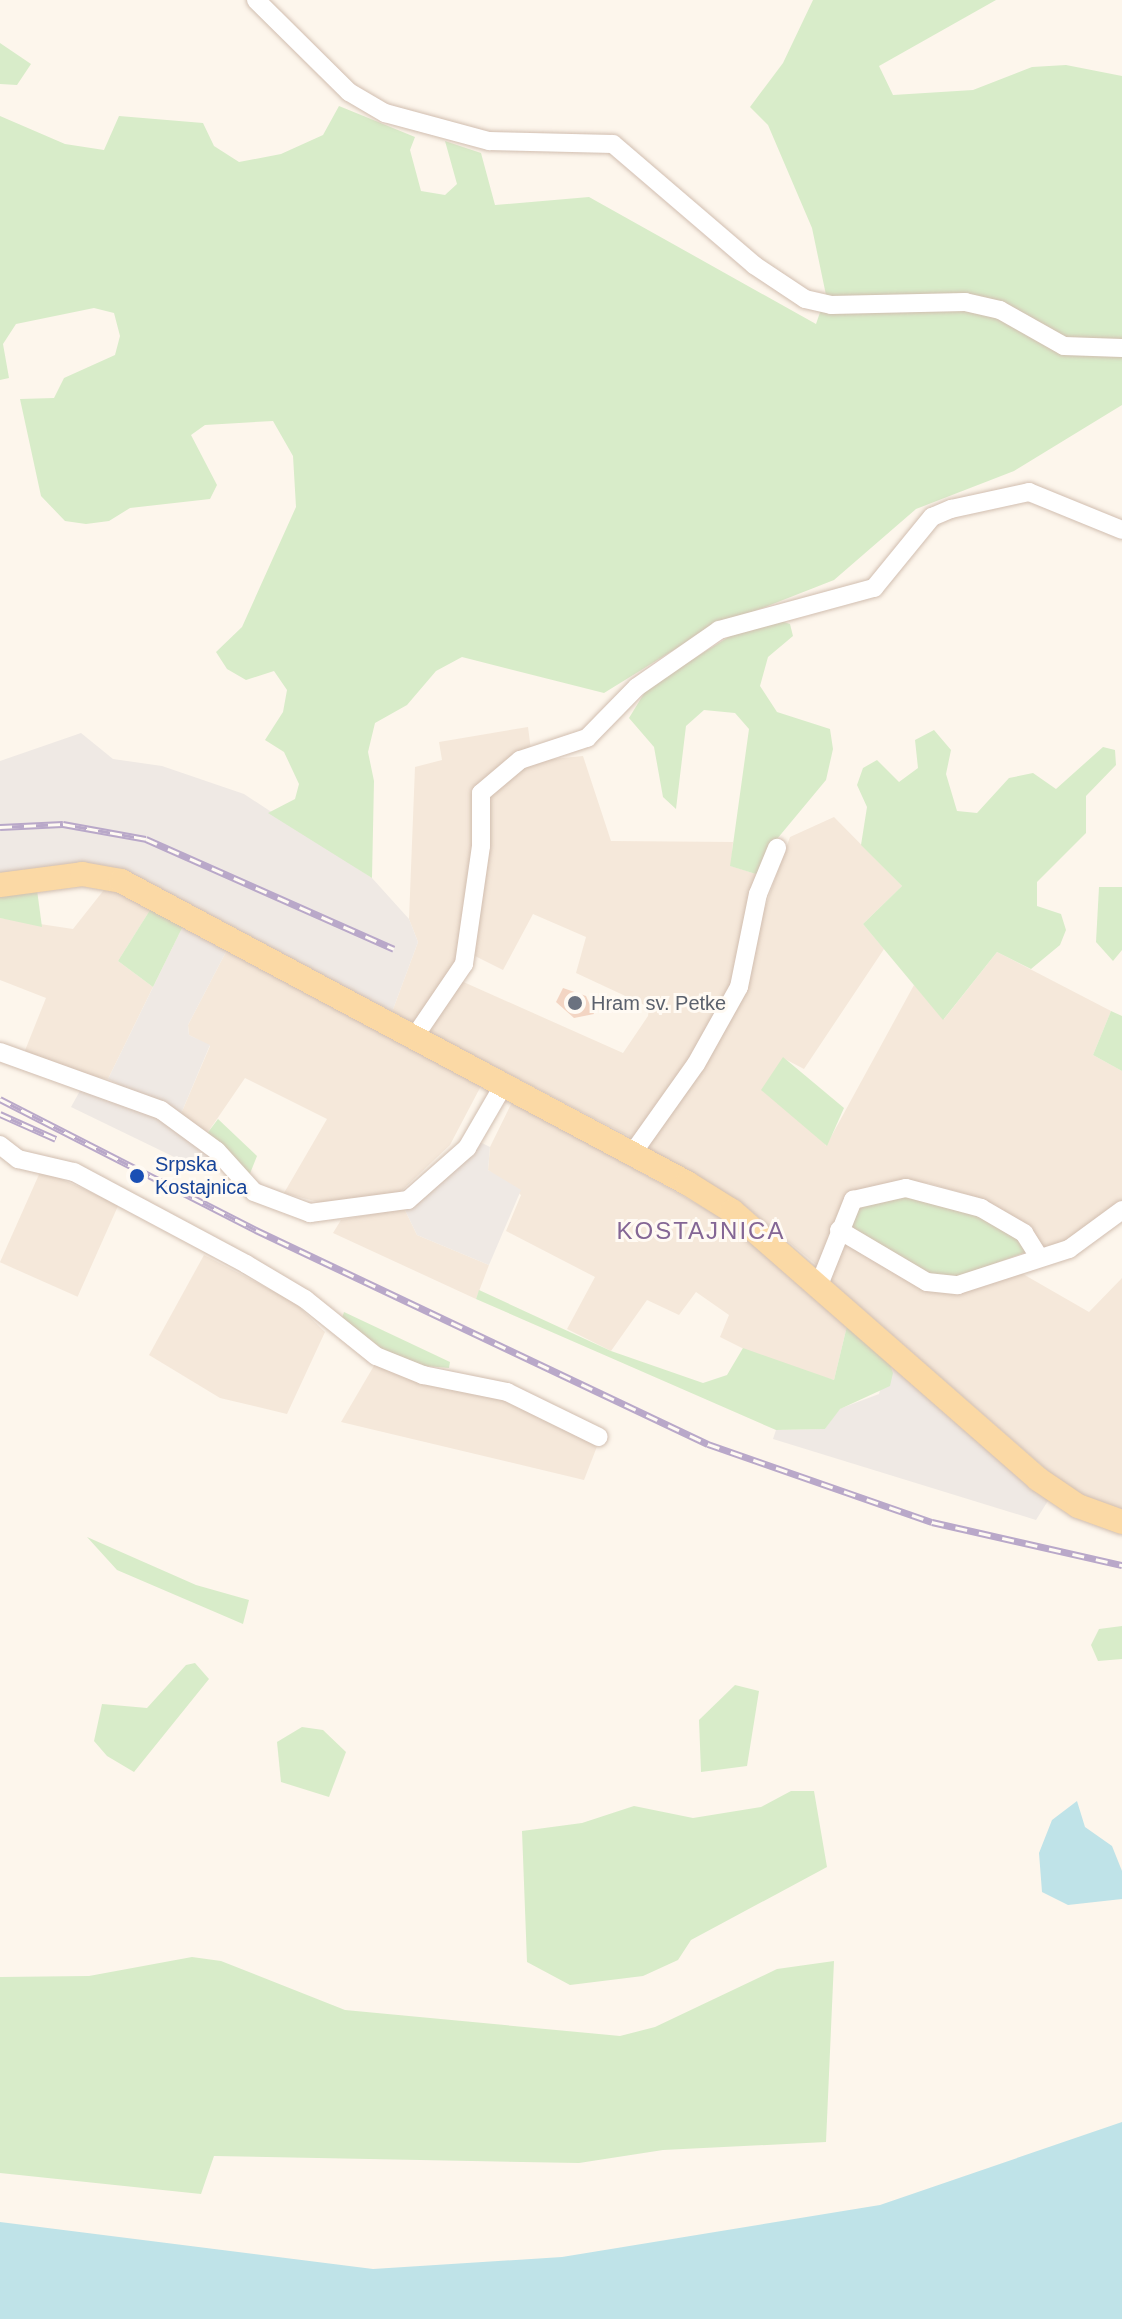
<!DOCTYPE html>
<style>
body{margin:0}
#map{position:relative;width:1122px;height:2319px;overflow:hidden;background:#fdf6ec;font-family:Helvetica,sans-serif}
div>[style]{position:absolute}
.residential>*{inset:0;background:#f5e8da;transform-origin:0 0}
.industrial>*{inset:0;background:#efe9e4}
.green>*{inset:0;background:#d8ecc9}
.water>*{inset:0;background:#bfe3e8}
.building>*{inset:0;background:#f3d5c3}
.roads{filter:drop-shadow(0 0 2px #d1beb0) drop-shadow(0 0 2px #d1beb0)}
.minor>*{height:18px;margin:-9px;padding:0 9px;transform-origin:9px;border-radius:9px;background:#fff}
.major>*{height:24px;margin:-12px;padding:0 12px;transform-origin:12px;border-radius:12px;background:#fbd9a5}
.rail>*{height:7px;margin-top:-3.5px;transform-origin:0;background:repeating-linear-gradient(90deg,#fffaf3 0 12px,#b9a8c9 0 24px);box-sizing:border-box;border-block:2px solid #b9a8c9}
.dots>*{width:22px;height:22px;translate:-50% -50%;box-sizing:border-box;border:4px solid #fffaf3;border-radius:50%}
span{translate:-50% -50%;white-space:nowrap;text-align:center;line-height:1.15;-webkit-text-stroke:6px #fffaf3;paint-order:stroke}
.worship-label{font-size:20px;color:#5b616d}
.left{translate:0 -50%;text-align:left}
.transit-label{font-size:20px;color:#164399}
.quarter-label{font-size:24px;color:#846695;letter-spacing:2px}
</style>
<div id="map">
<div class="residential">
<div style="clip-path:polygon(528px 727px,531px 750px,486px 781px,456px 969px,417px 1025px,392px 1012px,418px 942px,409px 919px,415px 767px,442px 760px,439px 742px)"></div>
<div style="clip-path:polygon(583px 756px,611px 841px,733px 842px,731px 866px,759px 875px,726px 1004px,636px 1140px,429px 1032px,459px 980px,623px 1053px,648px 1016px,649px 1007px,576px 973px,586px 937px,533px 914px,503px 970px,473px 955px,488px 796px,533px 761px)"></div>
<div style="clip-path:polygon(834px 817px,902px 886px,863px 924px,884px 949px,804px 1069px,783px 1058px,826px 1146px,914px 985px,944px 1019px,997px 952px,1111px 1011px,1093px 1055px,1122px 1071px,1122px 1203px,1072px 1241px,1042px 1248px,1025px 1227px,976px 1197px,928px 1183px,895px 1183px,846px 1197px,818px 1266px,745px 1206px,647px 1148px,719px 1037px,790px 837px)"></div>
<div style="clip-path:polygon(107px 886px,150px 910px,118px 961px,153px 987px,108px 1079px,60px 1070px,24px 1053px,46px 998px,0 980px,0 918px,73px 929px)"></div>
<div style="clip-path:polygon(229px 946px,482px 1084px,450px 1145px,397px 1195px,322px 1203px,284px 1193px,327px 1119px,245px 1078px,206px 1135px,180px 1116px,210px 1046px,189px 1035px,188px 1025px)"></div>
<div style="clip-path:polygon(513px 1100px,725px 1220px,847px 1326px,834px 1380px,770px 1362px,720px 1337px,729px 1315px,696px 1292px,679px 1315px,647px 1300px,611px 1351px,567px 1329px,595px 1277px,506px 1231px,521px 1195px,488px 1170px,490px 1147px)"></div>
<div style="left:41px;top:1170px;width:85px;height:101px;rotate:24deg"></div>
<div style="clip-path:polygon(404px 1208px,417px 1235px,489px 1265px,476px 1299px,333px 1233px,341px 1220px)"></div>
<div style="clip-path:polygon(842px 1238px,927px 1287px,1016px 1270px,1089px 1312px,1122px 1278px,1122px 1510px,1077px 1496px,827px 1278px)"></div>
<div style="clip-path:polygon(204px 1255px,294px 1302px,325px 1332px,287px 1414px,220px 1398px,149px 1355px)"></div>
<div style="clip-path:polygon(375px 1364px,494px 1394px,598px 1444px,584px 1480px,341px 1422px)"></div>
</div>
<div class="industrial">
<div style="clip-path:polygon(81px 733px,113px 759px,162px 766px,244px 794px,372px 878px,409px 919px,418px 942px,392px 1012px,133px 879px,0 878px,0 761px)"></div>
<div style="clip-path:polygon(184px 924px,229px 946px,188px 1025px,189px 1035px,210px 1045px,180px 1116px,108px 1079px)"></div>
<div style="clip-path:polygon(81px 1089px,158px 1112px,212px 1154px,201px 1170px,71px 1107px)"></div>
<div style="clip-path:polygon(478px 1141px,490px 1147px,488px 1170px,521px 1190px,489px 1265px,417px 1235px,404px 1208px)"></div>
<div style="clip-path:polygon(888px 1360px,1051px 1496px,1036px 1520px,773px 1439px,776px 1430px,825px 1429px,839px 1409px,879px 1394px)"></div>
</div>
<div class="green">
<div style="clip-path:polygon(813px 0,996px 0,879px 66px,893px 95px,973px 90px,1032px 67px,1066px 65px,1122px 76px,1122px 405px,1014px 471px,916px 509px,834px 580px,706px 630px,604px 693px,462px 657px,436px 671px,407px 705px,375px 723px,368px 752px,374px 781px,372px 878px,268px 813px,295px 799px,299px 784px,284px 752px,265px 740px,283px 712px,287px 690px,274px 671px,246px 680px,227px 669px,216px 652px,242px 627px,296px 507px,293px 456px,273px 421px,205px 425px,191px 435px,217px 485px,210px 499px,130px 508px,109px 521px,86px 524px,65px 521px,41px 496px,20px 399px,54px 398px,64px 378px,115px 355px,120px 336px,114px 313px,94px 308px,16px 324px,3px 344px,9px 378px,0 380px,0 116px,65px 144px,104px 150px,119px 116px,203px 123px,214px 146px,239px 162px,281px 154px,323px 135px,339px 106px,415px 137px,410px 150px,421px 191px,445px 195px,457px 184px,445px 141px,481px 153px,495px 205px,589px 197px,816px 324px,826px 295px,812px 228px,768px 125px,750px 107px,783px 63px)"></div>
<div style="clip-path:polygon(0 43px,31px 64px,17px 85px,0 84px)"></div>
<div style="clip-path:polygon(772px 618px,790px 624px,793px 636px,768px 657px,760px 686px,777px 712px,830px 729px,833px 749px,826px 780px,772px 845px,759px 875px,730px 866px,749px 729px,735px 713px,704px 710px,686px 726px,676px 809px,663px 797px,654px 747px,629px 718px,648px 687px,735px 633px)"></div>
<div style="clip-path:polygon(934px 730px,951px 750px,946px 774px,957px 811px,977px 813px,1009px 778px,1033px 773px,1056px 789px,1103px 747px,1115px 750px,1116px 765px,1086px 796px,1086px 833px,1037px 882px,1037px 906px,1061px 914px,1066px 930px,1060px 945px,1031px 969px,997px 952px,943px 1020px,863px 924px,902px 886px,861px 845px,867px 807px,857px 785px,863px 768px,877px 760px,899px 782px,918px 768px,915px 740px)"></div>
<div style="clip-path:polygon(1099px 887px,1122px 887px,1122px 950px,1113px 961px,1096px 942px)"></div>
<div style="clip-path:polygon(37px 890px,42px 927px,0 918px,0 894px)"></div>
<div style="clip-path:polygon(150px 910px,184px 924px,153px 987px,118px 961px)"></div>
<div style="clip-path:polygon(1111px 1011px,1122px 1016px,1122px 1071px,1093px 1055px)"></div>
<div style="clip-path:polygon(783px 1057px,844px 1108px,827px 1146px,761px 1090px)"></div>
<div style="clip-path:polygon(218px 1119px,257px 1156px,249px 1176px,206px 1135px)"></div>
<div style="clip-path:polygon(906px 1194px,960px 1206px,1013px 1234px,1026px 1252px,953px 1279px,921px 1272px,846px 1226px,855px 1205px)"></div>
<div style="clip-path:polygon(479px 1290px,611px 1351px,703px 1383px,727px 1375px,743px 1348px,834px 1380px,847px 1326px,888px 1360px,893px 1373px,890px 1386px,840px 1409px,825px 1429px,776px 1430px,476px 1299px)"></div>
<div style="clip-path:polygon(344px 1312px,450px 1362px,449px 1368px,414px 1365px,386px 1352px,342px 1318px)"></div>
<div style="clip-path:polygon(87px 1537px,196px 1585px,249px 1600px,243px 1624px,117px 1570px)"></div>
<div style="clip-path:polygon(1122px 1626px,1122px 1659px,1098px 1661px,1091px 1645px,1099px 1629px)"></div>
<div style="clip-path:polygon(195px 1663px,209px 1679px,134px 1772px,107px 1756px,94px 1741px,102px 1704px,147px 1708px,186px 1665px)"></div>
<div style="clip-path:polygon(735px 1685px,759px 1691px,747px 1766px,701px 1772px,699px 1720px)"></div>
<div style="clip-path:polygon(302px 1727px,323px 1730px,346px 1752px,329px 1797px,281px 1782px,277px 1742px)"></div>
<div style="clip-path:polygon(791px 1791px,814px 1791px,827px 1867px,691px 1940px,678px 1960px,643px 1976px,570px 1985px,527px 1962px,522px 1831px,582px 1823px,634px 1806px,693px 1818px,761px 1807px)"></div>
<div style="clip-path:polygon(192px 1957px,221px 1961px,345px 2010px,620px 2036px,655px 2027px,777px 1969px,834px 1961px,826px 2142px,663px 2150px,579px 2163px,214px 2156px,201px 2194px,0 2173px,0 1977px,89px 1976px)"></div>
</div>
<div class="water">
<div style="clip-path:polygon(1077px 1801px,1085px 1827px,1112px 1846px,1122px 1871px,1122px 1899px,1068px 1905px,1042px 1892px,1039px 1853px,1052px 1820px)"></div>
<div style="clip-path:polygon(1122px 2122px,1122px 2319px,0 2319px,0 2222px,373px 2269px,562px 2257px,880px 2205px)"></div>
</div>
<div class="building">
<div style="clip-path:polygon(563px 988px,586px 996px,594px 1014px,574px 1018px,556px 1002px)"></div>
</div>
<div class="roads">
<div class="minor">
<div style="left:256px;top:0;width:131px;rotate:44.7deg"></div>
<div style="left:349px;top:92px;width:42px;rotate:30.3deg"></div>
<div style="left:385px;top:113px;width:108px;rotate:15.1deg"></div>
<div style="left:489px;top:141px;width:124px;rotate:1.4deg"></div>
<div style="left:613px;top:144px;width:186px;rotate:40.6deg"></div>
<div style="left:754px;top:265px;width:61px;rotate:33.7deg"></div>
<div style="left:805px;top:299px;width:27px;rotate:13deg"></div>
<div style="left:831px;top:305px;width:134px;rotate:-1.3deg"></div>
<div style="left:965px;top:302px;width:36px;rotate:13deg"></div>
<div style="left:1000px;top:310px;width:73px;rotate:29.4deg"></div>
<div style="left:1064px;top:346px;width:58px;rotate:2deg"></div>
<div style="left:413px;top:1039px;width:91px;rotate:-55.8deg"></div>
<div style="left:464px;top:964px;width:119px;rotate:-81.8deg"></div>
<div style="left:481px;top:846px;width:53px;rotate:-90deg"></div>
<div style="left:481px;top:793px;width:51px;rotate:-40.2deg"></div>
<div style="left:520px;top:760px;width:71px;rotate:-18.2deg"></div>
<div style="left:587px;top:738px;width:71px;rotate:-45.6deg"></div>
<div style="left:637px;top:687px;width:100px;rotate:-34.8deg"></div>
<div style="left:719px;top:630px;width:161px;rotate:-15.2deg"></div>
<div style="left:874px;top:588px;width:92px;rotate:-50.8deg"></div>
<div style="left:932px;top:517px;width:21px;rotate:-23deg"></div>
<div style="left:951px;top:509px;width:80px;rotate:-12.3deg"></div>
<div style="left:1029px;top:492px;width:100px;rotate:22.2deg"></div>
<div style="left:0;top:1052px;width:171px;rotate:19.8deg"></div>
<div style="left:161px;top:1110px;width:69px;rotate:36.2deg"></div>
<div style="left:217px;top:1151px;width:55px;rotate:47.9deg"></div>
<div style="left:254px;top:1192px;width:60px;rotate:20.6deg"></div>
<div style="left:310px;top:1213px;width:99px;rotate:-7.6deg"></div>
<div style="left:408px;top:1200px;width:79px;rotate:-41.4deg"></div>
<div style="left:467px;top:1148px;width:72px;rotate:-59.9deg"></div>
<div style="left:0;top:1145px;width:23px;rotate:38deg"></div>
<div style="left:18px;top:1159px;width:57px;rotate:13.1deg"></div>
<div style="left:74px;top:1172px;width:195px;rotate:28.1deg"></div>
<div style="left:246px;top:1264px;width:69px;rotate:30.7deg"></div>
<div style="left:305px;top:1299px;width:91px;rotate:38.8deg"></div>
<div style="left:376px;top:1356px;width:51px;rotate:22deg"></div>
<div style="left:423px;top:1375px;width:86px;rotate:11.4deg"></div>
<div style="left:507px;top:1392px;width:102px;rotate:26.1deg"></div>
<div style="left:632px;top:1154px;width:110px;rotate:-54.6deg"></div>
<div style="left:696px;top:1064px;width:88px;rotate:-60.8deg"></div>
<div style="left:739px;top:987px;width:95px;rotate:-78.5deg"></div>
<div style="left:758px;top:894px;width:50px;rotate:-67.6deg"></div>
<div style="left:839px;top:1230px;width:102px;rotate:30.6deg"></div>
<div style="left:927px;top:1282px;width:31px;rotate:6deg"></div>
<div style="left:958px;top:1285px;width:117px;rotate:-18deg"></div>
<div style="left:1069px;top:1249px;width:66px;rotate:-36.3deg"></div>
<div style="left:819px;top:1285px;width:92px;rotate:-68.2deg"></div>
<div style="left:853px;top:1200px;width:54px;rotate:-12.8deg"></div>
<div style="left:906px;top:1188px;width:78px;rotate:14.9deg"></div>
<div style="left:981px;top:1208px;width:50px;rotate:30.2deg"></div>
<div style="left:1024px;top:1233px;width:26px;rotate:58deg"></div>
</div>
<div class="major">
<div style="left:0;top:885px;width:83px;rotate:-7.6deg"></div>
<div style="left:82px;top:874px;width:40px;rotate:10deg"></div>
<div style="left:121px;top:881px;width:642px;rotate:28.08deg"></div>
<div style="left:687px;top:1183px;width:53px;rotate:31.9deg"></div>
<div style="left:732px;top:1211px;width:407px;rotate:41.2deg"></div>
<div style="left:1038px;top:1479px;width:48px;rotate:34deg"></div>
<div style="left:1078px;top:1506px;width:47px;rotate:20deg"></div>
</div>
</div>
<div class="rail">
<div style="left:0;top:827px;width:63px;rotate:-2.7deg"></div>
<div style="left:63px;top:824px;width:84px;rotate:10.2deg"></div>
<div style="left:146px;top:839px;width:271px;rotate:23.9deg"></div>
<div style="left:0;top:1099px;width:288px;rotate:27.1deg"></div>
<div style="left:256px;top:1230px;width:500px;rotate:25.34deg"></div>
<div style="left:708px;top:1444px;width:237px;rotate:19.2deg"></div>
<div style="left:932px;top:1522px;width:195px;rotate:12.8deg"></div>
<div style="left:0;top:1114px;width:61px;rotate:24.1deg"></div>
</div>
<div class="dots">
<div style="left:575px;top:1003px;background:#6b7280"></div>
<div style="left:137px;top:1176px;background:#1a4fb4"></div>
</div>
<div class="worship-label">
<span class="left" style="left:591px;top:1003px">Hram sv. Petke</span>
</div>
<div class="transit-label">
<span class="left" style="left:155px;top:1176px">Srpska<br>Kostajnica</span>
</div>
<div class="quarter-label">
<span style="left:701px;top:1231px">KOSTAJNICA</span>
</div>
</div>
